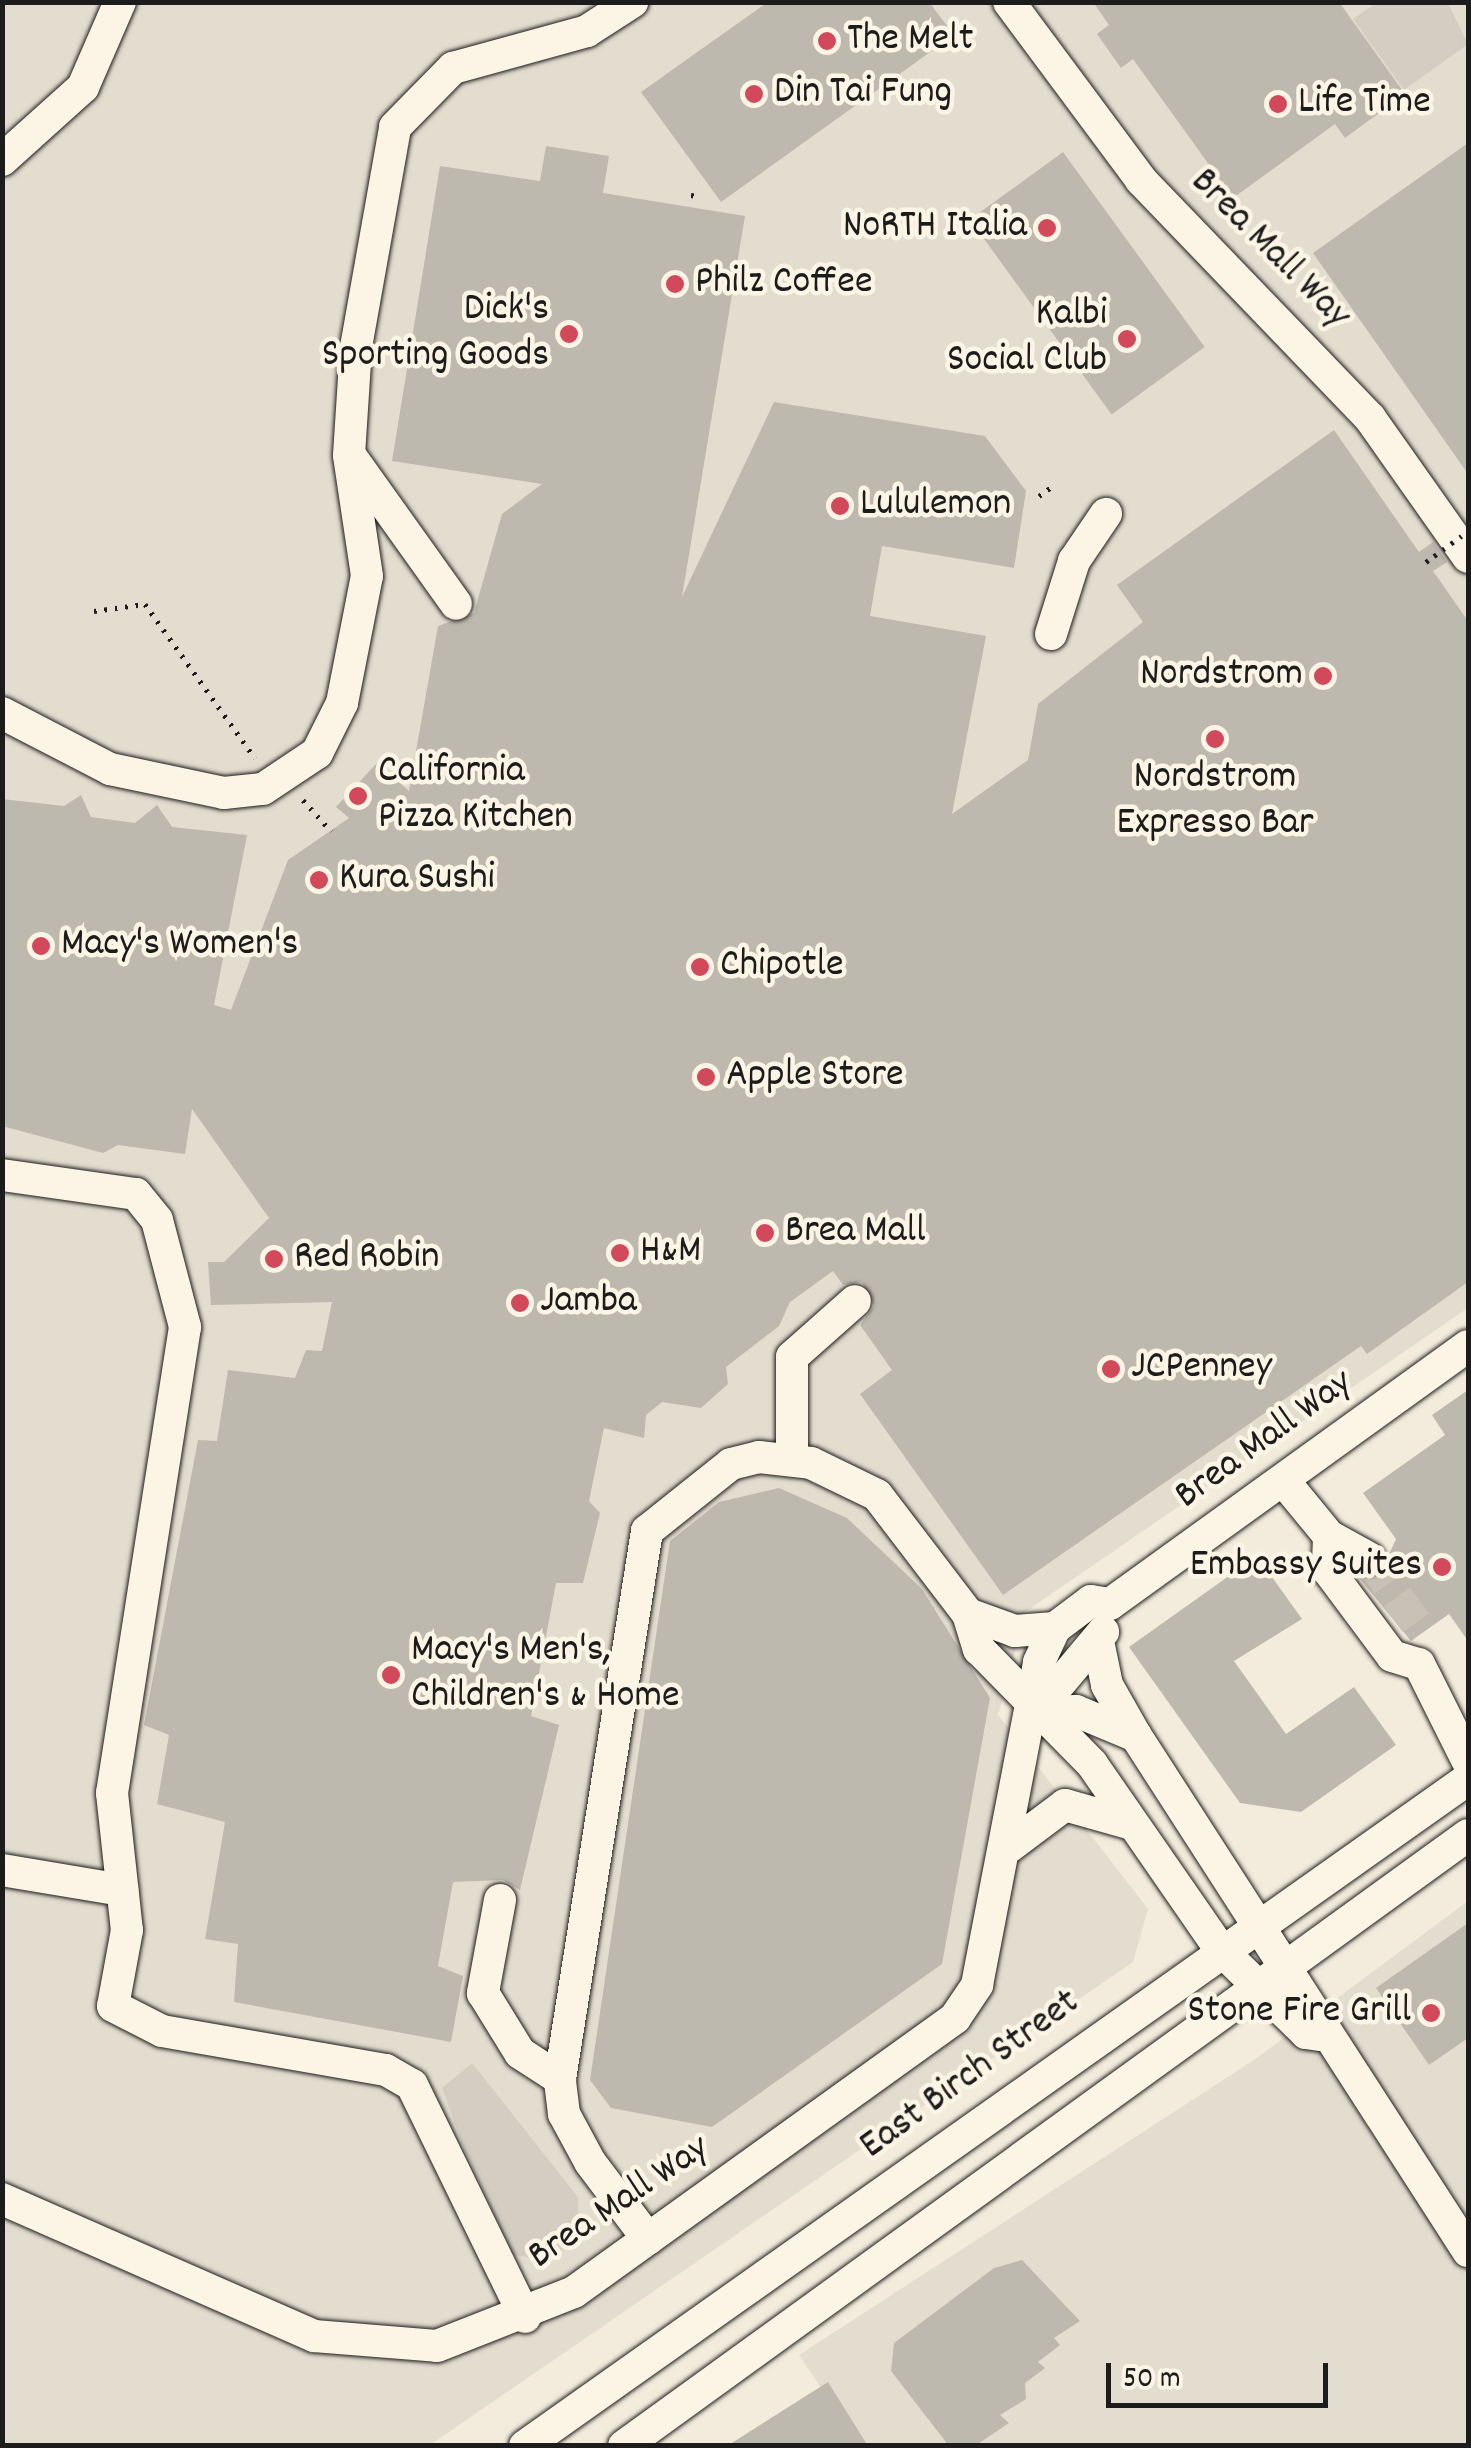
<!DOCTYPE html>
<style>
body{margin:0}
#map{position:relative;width:1471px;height:2448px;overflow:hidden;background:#f3ecdd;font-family:Dekko,sans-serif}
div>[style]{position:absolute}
.built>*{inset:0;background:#e3ddcf}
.green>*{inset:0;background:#d3cec1}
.building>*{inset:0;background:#beb9ae;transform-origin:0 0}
.minor-tunnel>*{height:32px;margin-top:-16px;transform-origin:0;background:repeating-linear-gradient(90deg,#c8c2b6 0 32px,transparent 0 48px)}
.path>*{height:5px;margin-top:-2.5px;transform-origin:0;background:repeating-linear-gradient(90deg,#1c1c1c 0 2.5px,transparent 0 10.5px)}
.roads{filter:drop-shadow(0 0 2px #1c1c1c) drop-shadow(0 0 2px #1c1c1c)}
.minor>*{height:32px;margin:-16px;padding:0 16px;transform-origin:16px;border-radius:16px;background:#fcf5e5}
.path-bridge>*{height:5px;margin-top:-2.5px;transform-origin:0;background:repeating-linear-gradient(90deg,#1c1c1c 0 2.5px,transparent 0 10.5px)}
.dots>*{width:28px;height:28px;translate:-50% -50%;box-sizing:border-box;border:5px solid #fcf5e5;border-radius:50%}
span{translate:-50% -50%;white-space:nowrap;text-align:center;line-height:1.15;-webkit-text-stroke:9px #fcf5e5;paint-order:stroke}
.poi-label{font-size:40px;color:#1c1c1c}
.left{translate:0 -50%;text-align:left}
.right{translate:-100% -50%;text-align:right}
.street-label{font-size:40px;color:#1c1c1c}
.frame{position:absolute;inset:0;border:5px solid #1c1c1c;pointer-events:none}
.scale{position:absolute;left:1106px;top:2363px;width:222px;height:45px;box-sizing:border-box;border:5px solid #1c1c1c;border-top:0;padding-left:12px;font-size:30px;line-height:35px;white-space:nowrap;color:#1c1c1c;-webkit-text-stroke:8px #fcf5e5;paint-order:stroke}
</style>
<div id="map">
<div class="built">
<div style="clip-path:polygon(3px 3px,1468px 3px,1468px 1308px,1025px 1612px,998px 1715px,1148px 1909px,1133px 1962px,430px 2445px,3px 2446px)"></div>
<div style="clip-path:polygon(1468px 1901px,1468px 2445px,860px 2445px,799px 2355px,1254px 2060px)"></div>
</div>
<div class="green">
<div style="clip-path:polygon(1376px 3px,1448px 3px,1468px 44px,1404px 90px,1353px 19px)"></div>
<div style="clip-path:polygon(472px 2063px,578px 2197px,579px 2233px,551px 2260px,513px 2255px,461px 2141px,442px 2088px)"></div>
</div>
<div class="building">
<div style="clip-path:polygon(768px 2px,929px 2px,954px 35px,721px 202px,641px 92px)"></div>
<div style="clip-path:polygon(1093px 2px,1339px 2px,1405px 94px,1345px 138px,1335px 124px,1233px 198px,1133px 59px,1121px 68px,1097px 34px,1109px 25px)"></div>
<div style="clip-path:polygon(1468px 143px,1468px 474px,1313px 253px)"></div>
<div style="clip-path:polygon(546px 146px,609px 156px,603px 193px,745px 216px,682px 597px,774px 402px,985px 436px,1026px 491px,1014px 568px,882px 546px,870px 616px,986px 636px,952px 814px,1028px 760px,1038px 704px,1143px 622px,1117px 585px,1334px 430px,1419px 552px,1433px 542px,1447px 562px,1433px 571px,1468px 621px,1468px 1282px,1367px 1354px,1361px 1346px,1003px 1595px,860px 1394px,892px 1370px,860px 1325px,874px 1306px,862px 1282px,843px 1285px,833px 1271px,790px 1302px,779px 1326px,726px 1367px,728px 1384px,701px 1408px,662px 1402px,646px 1415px,644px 1438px,604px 1428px,589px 1501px,600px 1513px,583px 1583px,556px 1583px,531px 1716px,559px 1725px,520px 1890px,503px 1880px,453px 1882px,438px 1966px,463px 1976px,451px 2042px,234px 2002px,238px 1944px,205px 1939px,225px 1822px,157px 1804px,169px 1735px,144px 1725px,198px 1440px,217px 1441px,228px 1370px,295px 1378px,306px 1350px,322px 1351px,332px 1302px,211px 1305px,208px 1262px,224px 1262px,269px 1218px,192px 1109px,185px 1154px,118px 1145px,103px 1153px,2px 1126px,2px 799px,64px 806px,81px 795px,91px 817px,135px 823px,157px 805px,172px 827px,247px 835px,214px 1005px,231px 1010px,288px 860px,349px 818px,336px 807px,377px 763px,409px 791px,438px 626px,474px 613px,502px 514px,542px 484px,392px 461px,440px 166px,540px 181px)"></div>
<div style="left:1063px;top:152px;width:241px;height:115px;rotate:54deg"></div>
<div style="clip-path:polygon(1468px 1390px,1468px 1641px,1449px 1614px,1411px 1641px,1355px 1573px,1380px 1574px,1396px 1539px,1363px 1493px,1445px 1435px,1432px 1415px)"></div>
<div style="clip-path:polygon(779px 1488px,847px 1518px,922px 1589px,990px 1698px,942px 1964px,712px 2127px,611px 2108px,590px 2080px,670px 1541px,719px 1502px)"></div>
<div style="clip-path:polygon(1257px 1556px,1302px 1619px,1234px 1661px,1286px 1734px,1354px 1687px,1396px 1745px,1301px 1812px,1240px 1803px,1129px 1647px)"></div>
<div style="clip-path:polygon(1468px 1923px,1468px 2038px,1429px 2065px,1376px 1988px)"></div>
<div style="clip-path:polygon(1022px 2260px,1080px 2321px,1054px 2338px,1060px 2345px,1038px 2362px,1045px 2368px,1025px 2383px,1026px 2399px,1000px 2415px,1009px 2423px,975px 2446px,949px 2446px,891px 2371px,894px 2343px,994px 2268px)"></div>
<div style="clip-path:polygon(828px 2382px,868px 2446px,727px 2446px)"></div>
</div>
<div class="minor-tunnel">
<div style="left:1369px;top:1558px;width:92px;rotate:54.2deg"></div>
</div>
<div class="path">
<div style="left:691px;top:195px;width:6px;rotate:9deg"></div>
<div style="left:1039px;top:496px;width:17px;rotate:-36deg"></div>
<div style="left:94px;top:611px;width:51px;rotate:-7.8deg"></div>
<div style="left:145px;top:604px;width:189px;rotate:54.5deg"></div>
<div style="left:303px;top:800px;width:42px;rotate:47.9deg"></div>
</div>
<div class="roads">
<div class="minor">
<div style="left:1009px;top:2px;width:222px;rotate:53.4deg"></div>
<div style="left:1141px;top:180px;width:330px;rotate:46.1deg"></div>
<div style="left:1370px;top:418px;width:170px;rotate:54.8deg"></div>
<div style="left:2px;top:160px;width:109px;rotate:-42deg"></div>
<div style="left:83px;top:87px;width:93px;rotate:-66.5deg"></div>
<div style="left:352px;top:458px;width:179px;rotate:54.5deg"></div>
<div style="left:1051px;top:634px;width:77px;rotate:-72.5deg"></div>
<div style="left:1074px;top:561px;width:57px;rotate:-55.8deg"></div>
<div style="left:2px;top:713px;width:122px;rotate:27.4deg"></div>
<div style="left:110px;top:769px;width:116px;rotate:11.9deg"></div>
<div style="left:224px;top:793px;width:39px;rotate:-6deg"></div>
<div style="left:263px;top:789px;width:65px;rotate:-33.7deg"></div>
<div style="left:317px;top:753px;width:56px;rotate:-63.4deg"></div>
<div style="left:342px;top:703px;width:129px;rotate:-78.9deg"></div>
<div style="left:367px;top:576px;width:122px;rotate:-98.5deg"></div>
<div style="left:349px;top:455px;width:108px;rotate:-86.3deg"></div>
<div style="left:356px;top:347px;width:223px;rotate:-79.9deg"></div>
<div style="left:395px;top:127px;width:83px;rotate:-45.5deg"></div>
<div style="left:453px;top:68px;width:139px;rotate:-15.4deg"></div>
<div style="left:587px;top:31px;width:54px;rotate:-32.8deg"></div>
<div style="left:2px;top:1175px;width:135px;rotate:8.1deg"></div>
<div style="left:136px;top:1194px;width:33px;rotate:51deg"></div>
<div style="left:157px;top:1220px;width:111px;rotate:75.3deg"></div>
<div style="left:185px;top:1327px;width:472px;rotate:98.9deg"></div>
<div style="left:112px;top:1793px;width:138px;rotate:83.8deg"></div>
<div style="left:127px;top:1930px;width:77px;rotate:100.4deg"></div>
<div style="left:113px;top:2006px;width:55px;rotate:27deg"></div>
<div style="left:162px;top:2031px;width:227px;rotate:9.9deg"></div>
<div style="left:386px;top:2070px;width:30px;rotate:30deg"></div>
<div style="left:412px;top:2085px;width:258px;rotate:64deg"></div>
<div style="left:792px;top:1459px;width:102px;rotate:-90deg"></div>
<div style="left:792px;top:1357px;width:84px;rotate:-41.6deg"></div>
<div style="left:1283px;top:1480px;width:72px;rotate:50.6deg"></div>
<div style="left:1329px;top:1536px;width:46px;rotate:28.8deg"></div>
<div style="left:1329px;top:1536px;width:34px;rotate:92deg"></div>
<div style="left:1328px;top:1570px;width:107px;rotate:53.3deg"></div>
<div style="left:1392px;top:1656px;width:28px;rotate:17deg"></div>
<div style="left:1419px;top:1664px;width:110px;rotate:63.4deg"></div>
<div style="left:968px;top:1614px;width:37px;rotate:73deg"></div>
<div style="left:979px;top:1649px;width:161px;rotate:45.5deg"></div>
<div style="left:1092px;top:1764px;width:226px;rotate:55.3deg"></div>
<div style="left:1221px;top:1950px;width:119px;rotate:44.3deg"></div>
<div style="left:1306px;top:2033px;width:15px;rotate:8deg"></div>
<div style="left:1098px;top:1641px;width:45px;rotate:78.4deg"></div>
<div style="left:1107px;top:1685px;width:59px;rotate:60.4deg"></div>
<div style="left:1136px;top:1736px;width:613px;rotate:57.19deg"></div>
<div style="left:1035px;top:1713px;width:106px;rotate:-50deg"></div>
<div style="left:1035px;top:1713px;width:41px;rotate:-2.8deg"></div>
<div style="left:1076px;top:1711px;width:65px;rotate:22.6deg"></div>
<div style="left:1009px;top:1847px;width:70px;rotate:-36.9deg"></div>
<div style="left:1065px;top:1805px;width:70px;rotate:15.8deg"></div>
<div style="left:2px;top:1870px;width:122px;rotate:9.5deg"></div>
<div style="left:500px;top:1900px;width:95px;rotate:100.4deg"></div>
<div style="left:483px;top:1993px;width:70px;rotate:58.3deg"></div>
<div style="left:520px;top:2053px;width:48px;rotate:33deg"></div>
<div style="left:2px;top:2199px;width:341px;rotate:23.7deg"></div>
<div style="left:314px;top:2336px;width:123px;rotate:4.6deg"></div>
<div style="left:437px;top:2346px;width:147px;rotate:-21.5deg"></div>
<div style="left:574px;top:2292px;width:469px;rotate:-35.7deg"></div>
<div style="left:955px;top:2018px;width:40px;rotate:-56deg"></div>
<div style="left:977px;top:1985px;width:329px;rotate:-79.1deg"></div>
<div style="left:1039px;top:1662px;width:38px;rotate:-65deg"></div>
<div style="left:1055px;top:1628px;width:45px;rotate:-36.9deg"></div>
<div style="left:1091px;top:1601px;width:19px;rotate:9deg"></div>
<div style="left:1110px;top:1604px;width:441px;rotate:-35.8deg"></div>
<div style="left:648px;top:2239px;width:96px;rotate:-127deg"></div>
<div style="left:590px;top:2162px;width:55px;rotate:-118.4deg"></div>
<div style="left:564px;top:2114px;width:35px;rotate:-97deg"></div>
<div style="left:560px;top:2079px;width:555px;rotate:-80.98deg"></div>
<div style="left:647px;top:1531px;width:107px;rotate:-38.6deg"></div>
<div style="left:731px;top:1464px;width:29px;rotate:-14deg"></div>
<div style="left:759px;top:1457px;width:52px;rotate:6.6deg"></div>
<div style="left:811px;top:1463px;width:73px;rotate:25.9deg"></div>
<div style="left:877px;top:1495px;width:150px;rotate:52.6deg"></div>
<div style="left:968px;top:1614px;width:50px;rotate:19.9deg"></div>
<div style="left:1015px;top:1631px;width:40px;rotate:-4.3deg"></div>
<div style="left:525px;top:2446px;width:1155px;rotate:-35.27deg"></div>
<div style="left:624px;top:2446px;width:1042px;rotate:-35.9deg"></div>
</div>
</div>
<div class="path-bridge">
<div style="left:1426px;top:562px;width:52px;rotate:-36.4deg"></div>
</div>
<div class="dots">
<div style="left:827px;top:41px;background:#d1495b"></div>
<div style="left:754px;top:94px;background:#d1495b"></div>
<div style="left:1278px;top:104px;background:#d1495b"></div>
<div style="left:1047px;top:228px;background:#d1495b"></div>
<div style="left:675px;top:284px;background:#d1495b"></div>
<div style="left:569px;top:334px;background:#d1495b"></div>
<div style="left:1127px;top:339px;background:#d1495b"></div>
<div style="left:840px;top:506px;background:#d1495b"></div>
<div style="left:1323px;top:676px;background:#d1495b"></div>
<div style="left:1215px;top:739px;background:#d1495b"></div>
<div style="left:358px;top:796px;background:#d1495b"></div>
<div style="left:319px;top:880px;background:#d1495b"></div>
<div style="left:41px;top:946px;background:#d1495b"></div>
<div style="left:700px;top:967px;background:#d1495b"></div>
<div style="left:706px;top:1077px;background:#d1495b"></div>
<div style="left:765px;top:1233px;background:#d1495b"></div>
<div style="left:620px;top:1253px;background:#d1495b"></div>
<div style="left:274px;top:1259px;background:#d1495b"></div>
<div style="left:520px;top:1303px;background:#d1495b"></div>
<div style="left:1111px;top:1369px;background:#d1495b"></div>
<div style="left:1442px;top:1567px;background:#d1495b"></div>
<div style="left:391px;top:1675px;background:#d1495b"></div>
<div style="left:1431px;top:2013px;background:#d1495b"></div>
</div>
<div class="poi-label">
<span class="left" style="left:847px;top:41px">The Melt</span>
<span class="left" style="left:774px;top:94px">Din Tai Fung</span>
<span class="left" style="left:1298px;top:104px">Life Time</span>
<span class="right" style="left:1027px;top:228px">NoRTH Italia</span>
<span class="left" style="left:695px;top:284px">Philz Coffee</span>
<span class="right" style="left:549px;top:334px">Dick's<br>Sporting Goods</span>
<span class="right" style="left:1107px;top:339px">Kalbi<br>Social Club</span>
<span class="left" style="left:860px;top:506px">Lululemon</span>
<span class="right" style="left:1303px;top:676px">Nordstrom</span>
<span class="left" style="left:378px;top:796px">California<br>Pizza Kitchen</span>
<span style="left:1215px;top:802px">Nordstrom<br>Expresso Bar</span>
<span class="left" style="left:339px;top:880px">Kura Sushi</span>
<span class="left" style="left:61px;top:946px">Macy's Women's</span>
<span class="left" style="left:720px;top:967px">Chipotle</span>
<span class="left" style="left:726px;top:1077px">Apple Store</span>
<span class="left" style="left:785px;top:1233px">Brea Mall</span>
<span class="left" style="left:640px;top:1253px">H&amp;M</span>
<span class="left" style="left:294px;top:1259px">Red Robin</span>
<span class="left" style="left:540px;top:1303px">Jamba</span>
<span class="left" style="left:1131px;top:1369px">JCPenney</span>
<span class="right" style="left:1422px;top:1567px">Embassy Suites</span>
<span class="left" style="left:411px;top:1675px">Macy's Men's,<br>Children's &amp; Home</span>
<span class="right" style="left:1411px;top:2013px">Stone Fire Grill</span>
</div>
<div class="street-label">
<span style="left:1269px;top:250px;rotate:45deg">Brea Mall Way</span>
<span style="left:1265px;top:1441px;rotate:-36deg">Brea Mall Way</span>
<span style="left:971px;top:2076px;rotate:-36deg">East Birch Street</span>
<span style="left:620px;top:2204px;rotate:-34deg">Brea Mall Way</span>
</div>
<div class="frame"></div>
<div class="scale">50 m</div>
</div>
